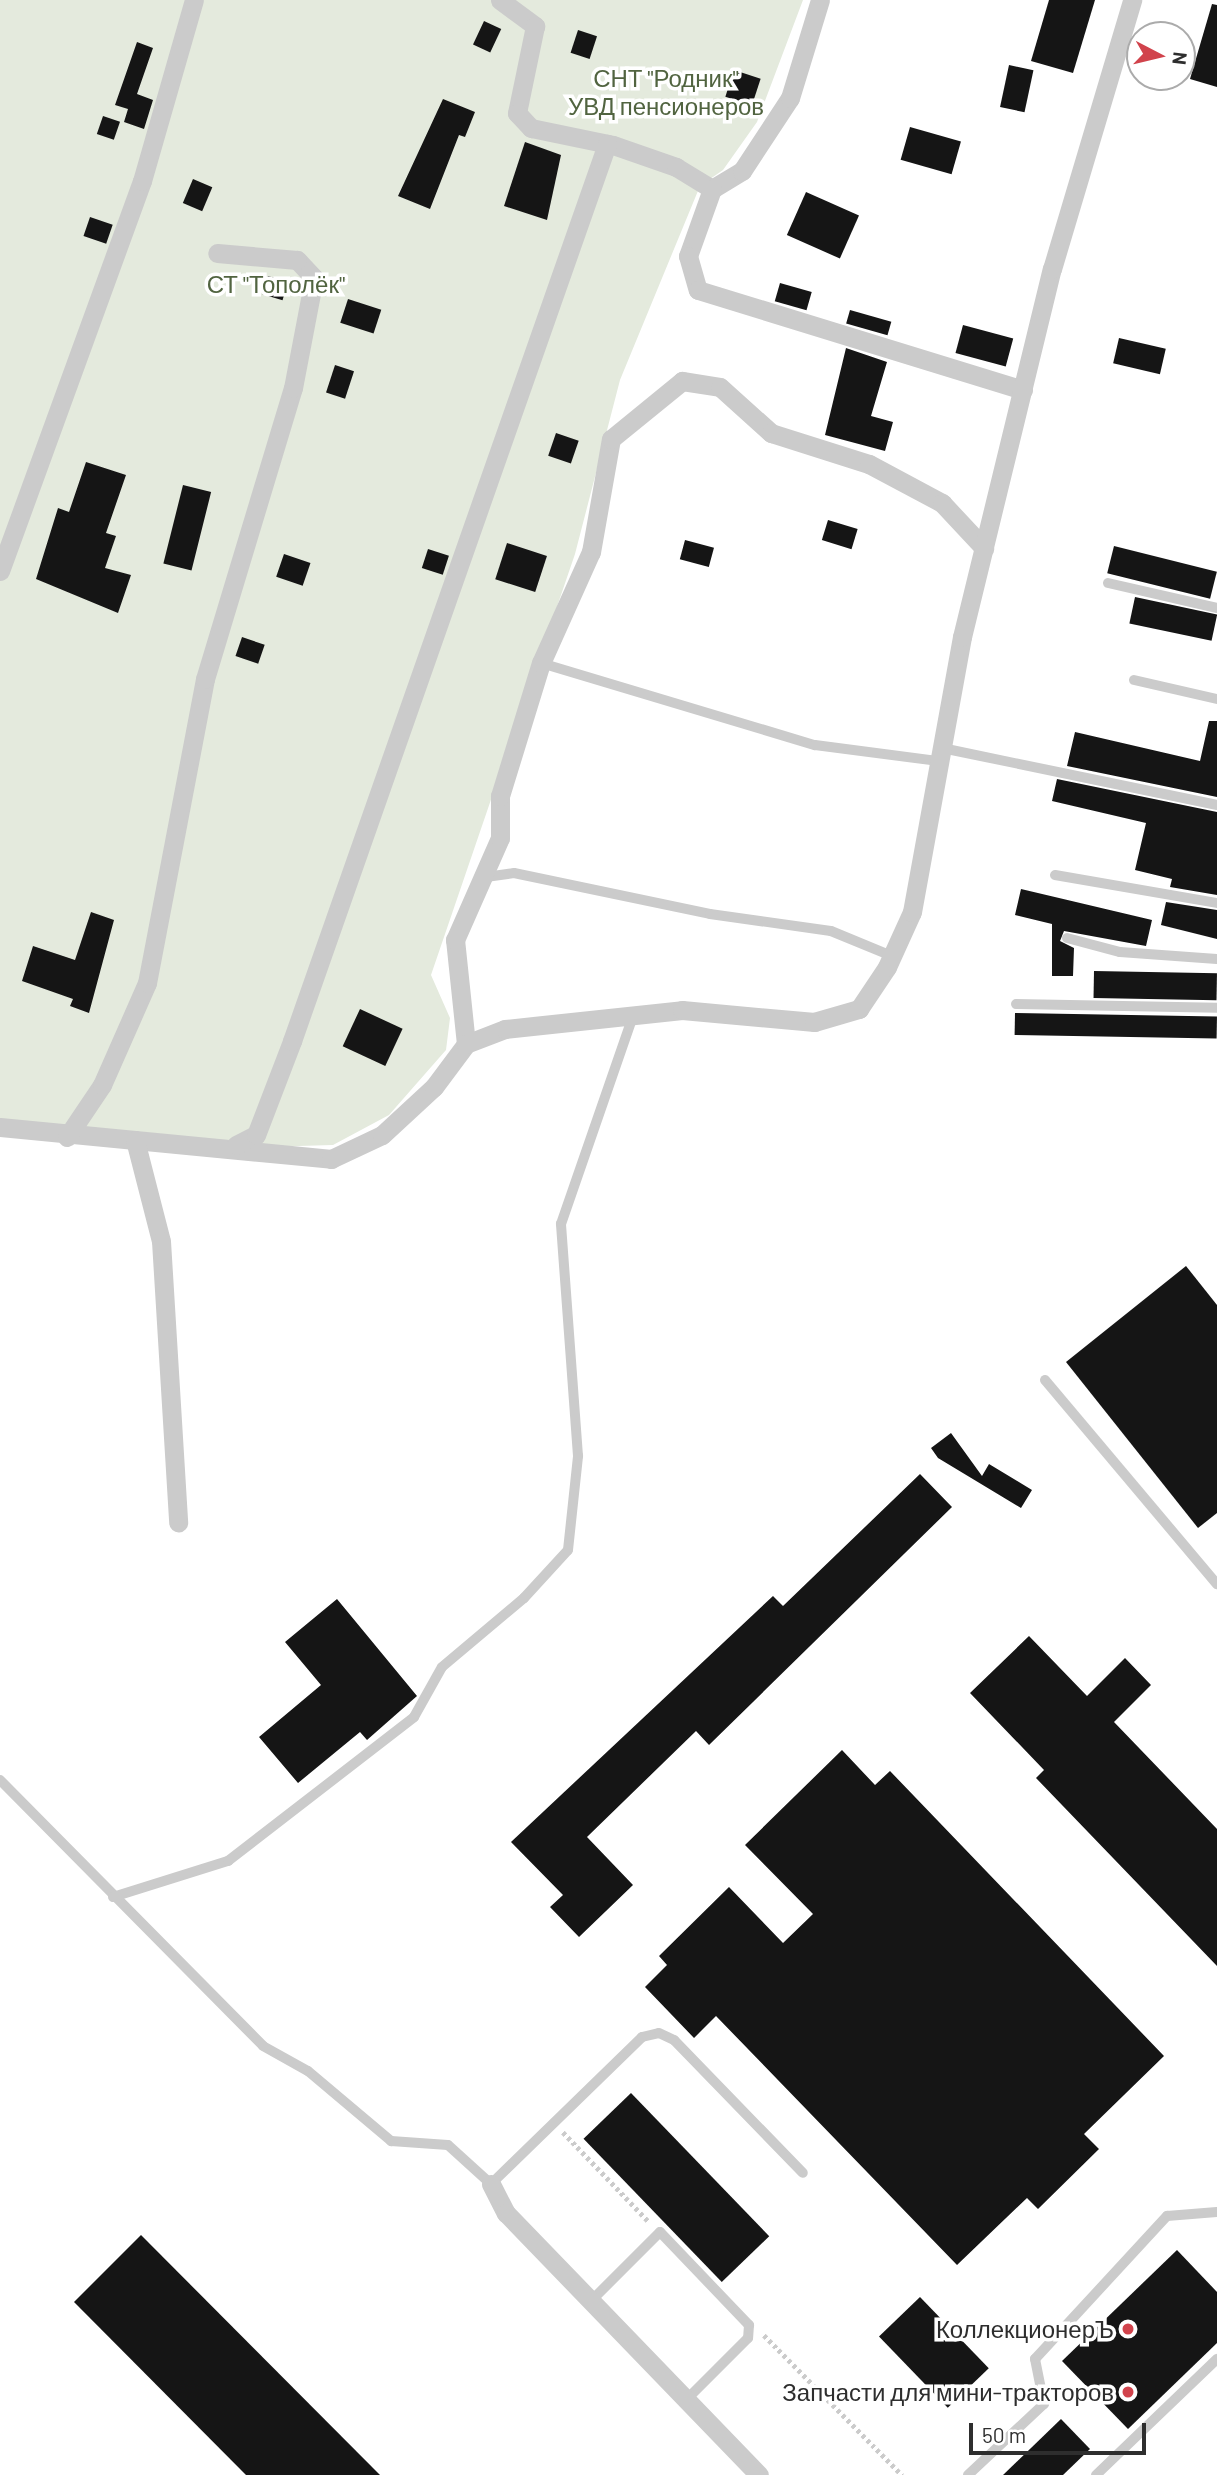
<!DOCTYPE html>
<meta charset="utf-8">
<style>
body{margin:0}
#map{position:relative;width:1217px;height:2475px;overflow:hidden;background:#fff;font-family:Barlow,sans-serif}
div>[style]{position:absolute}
.green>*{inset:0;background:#e4eadd}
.building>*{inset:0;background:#151515;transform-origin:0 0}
.path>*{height:4.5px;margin-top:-2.25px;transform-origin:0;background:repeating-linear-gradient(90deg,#cbcbcb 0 3.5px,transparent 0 7px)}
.lane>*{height:10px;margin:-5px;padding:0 5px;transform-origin:5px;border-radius:5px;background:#cbcbcb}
.street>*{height:19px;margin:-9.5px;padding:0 9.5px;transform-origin:9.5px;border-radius:9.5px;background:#cbcbcb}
.dots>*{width:19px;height:19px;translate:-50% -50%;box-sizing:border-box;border:4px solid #fff;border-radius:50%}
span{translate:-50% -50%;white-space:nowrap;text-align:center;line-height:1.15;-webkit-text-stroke:7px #fff;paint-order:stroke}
.park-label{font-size:24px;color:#516440}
.poi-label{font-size:24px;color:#2e2e2e}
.right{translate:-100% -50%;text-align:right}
.north{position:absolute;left:1126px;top:21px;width:70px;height:70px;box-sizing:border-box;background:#fff;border:2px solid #ababab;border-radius:50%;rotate:97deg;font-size:19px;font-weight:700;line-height:28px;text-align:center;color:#2e2e2e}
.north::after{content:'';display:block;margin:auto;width:24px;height:32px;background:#d1434c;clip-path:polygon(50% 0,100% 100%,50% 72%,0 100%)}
.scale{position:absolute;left:969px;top:2423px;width:177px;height:32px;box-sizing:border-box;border:4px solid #2e2e2e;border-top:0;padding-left:9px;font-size:21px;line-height:24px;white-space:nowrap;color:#2e2e2e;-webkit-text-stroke:5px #fff;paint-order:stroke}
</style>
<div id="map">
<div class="green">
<div style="clip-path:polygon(0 0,803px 0,757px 122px,723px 170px,700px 186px,620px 380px,575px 554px,431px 975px,450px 1018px,446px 1050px,389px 1115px,333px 1145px,264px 1147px,0 1119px)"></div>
</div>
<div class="building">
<div style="clip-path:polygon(1049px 0,1095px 0,1073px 73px,1031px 61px)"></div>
<div style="clip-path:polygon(1212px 4px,1217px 5px,1217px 87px,1190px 79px)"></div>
<div style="left:484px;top:21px;width:19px;height:26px;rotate:25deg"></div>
<div style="left:578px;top:30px;width:20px;height:24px;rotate:18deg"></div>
<div style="clip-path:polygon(137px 42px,153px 48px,137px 94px,153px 100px,144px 129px,124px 122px,128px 109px,115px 105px)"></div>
<div style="left:1009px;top:65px;width:25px;height:43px;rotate:12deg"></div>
<div style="left:734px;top:70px;width:28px;height:28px;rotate:18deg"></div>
<div style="clip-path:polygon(443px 99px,475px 112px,465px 137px,459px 135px,430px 209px,398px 196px)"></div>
<div style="left:103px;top:116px;width:18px;height:19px;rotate:19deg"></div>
<div style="left:910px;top:127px;width:53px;height:34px;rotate:16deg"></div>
<div style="clip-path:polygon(525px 142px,561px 155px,547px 220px,504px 206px)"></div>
<div style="left:193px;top:179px;width:21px;height:26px;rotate:23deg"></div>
<div style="left:806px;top:192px;width:58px;height:47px;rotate:24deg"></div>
<div style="left:90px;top:217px;width:24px;height:20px;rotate:19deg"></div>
<div style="left:268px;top:276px;width:21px;height:19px;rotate:17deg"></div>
<div style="left:780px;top:283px;width:33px;height:19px;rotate:16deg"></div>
<div style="left:348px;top:299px;width:35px;height:25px;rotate:18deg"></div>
<div style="left:850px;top:310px;width:43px;height:14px;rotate:16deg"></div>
<div style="left:963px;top:325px;width:52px;height:29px;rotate:15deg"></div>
<div style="left:1119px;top:338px;width:48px;height:26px;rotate:13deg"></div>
<div style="clip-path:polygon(846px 348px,887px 362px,871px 416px,893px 422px,885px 451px,825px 435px)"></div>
<div style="left:335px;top:365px;width:20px;height:29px;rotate:18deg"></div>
<div style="left:556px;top:433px;width:24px;height:24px;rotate:19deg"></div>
<div style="clip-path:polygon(86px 462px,126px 475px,106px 533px,116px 536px,105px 568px,131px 575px,118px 613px,36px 579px,58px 508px,69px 512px)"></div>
<div style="left:183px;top:485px;width:29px;height:81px;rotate:14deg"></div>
<div style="left:828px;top:520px;width:31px;height:21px;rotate:17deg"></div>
<div style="left:685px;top:540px;width:30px;height:20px;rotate:15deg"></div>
<div style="left:507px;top:543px;width:42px;height:38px;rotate:18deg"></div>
<div style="left:1114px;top:546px;width:106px;height:28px;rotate:14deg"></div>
<div style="left:428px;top:549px;width:22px;height:20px;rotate:18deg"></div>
<div style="left:284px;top:554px;width:28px;height:24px;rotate:19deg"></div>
<div style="left:1135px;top:597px;width:84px;height:27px;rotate:12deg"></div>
<div style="left:242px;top:637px;width:24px;height:20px;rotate:19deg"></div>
<div style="clip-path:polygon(1209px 721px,1217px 721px,1217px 797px,1067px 766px,1075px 732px,1200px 761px)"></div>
<div style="clip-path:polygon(1057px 779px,1217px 812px,1217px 895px,1170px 887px,1172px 879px,1135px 870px,1146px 823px,1052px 801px)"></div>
<div style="clip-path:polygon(1021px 889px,1152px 920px,1146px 946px,1064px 931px,1060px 941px,1074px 948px,1073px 976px,1052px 976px,1052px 924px,1015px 915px)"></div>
<div style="clip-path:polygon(1166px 902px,1217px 910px,1217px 939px,1161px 925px)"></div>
<div style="clip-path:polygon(91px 912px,114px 920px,89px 1013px,70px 1006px,73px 999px,22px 981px,33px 946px,75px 960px)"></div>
<div style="left:1094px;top:971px;width:123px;height:27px;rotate:1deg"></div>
<div style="left:360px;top:1009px;width:47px;height:41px;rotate:25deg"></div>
<div style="left:1015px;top:1013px;width:202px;height:22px;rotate:1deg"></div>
<div style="clip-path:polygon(1186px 1266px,1217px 1305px,1217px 1513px,1198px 1528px,1066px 1362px)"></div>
<div style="clip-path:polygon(951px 1433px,982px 1476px,989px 1464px,1032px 1490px,1021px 1508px,938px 1458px,931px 1448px)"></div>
<div style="clip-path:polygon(920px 1474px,952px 1507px,709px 1745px,696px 1731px,587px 1837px,633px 1885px,579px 1937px,550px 1907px,563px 1895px,511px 1842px,773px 1596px,783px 1606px)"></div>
<div style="clip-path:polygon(337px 1599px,417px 1696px,367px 1740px,360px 1732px,298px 1783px,259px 1737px,321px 1685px,285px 1642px)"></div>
<div style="clip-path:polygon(1029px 1636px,1087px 1696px,1125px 1658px,1151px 1685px,1114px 1722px,1217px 1829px,1217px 1966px,1036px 1778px,1044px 1770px,970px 1693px)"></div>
<div style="clip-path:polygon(842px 1750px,875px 1785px,890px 1771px,1164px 2056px,1084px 2134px,1099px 2149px,1038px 2209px,1027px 2198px,957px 2265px,716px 2016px,694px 2038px,645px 1987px,667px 1965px,659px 1956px,729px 1887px,783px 1943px,813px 1914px,745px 1845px)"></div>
<div style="left:631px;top:2093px;width:199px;height:66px;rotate:46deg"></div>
<div style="clip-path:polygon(141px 2235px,380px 2475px,246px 2475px,74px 2302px)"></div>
<div style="clip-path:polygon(1177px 2250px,1217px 2292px,1217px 2343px,1128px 2429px,1062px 2361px)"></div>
<div style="left:920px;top:2297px;width:99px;height:57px;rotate:46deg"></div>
<div style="clip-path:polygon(1061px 2419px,1090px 2449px,1063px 2475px,1003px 2475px)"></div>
</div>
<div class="path">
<div style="left:563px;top:2132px;width:124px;rotate:46.3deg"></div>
<div style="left:764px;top:2335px;width:197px;rotate:45.4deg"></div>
</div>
<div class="lane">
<div style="left:1108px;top:583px;width:112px;rotate:12.9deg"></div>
<div style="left:541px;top:663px;width:286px;rotate:16.7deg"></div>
<div style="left:815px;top:745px;width:125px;rotate:7.4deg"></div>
<div style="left:1134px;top:680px;width:85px;rotate:12.9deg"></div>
<div style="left:942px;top:748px;width:281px;rotate:11.7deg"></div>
<div style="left:1055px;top:875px;width:164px;rotate:9.8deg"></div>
<div style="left:486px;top:877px;width:28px;rotate:-8deg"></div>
<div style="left:514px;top:873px;width:200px;rotate:11.8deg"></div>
<div style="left:710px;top:914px;width:122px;rotate:8deg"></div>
<div style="left:831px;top:931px;width:66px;rotate:22.3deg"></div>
<div style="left:1067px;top:938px;width:55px;rotate:14.8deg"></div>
<div style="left:1120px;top:952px;width:97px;rotate:4.1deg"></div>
<div style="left:1016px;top:1004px;width:201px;rotate:1.1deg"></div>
<div style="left:1045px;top:1380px;width:267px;rotate:49.9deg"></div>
<div style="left:0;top:1780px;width:374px;rotate:45.3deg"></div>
<div style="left:263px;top:2046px;width:51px;rotate:29.1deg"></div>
<div style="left:308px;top:2071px;width:109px;rotate:40.1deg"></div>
<div style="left:391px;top:2141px;width:57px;rotate:4deg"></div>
<div style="left:448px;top:2145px;width:58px;rotate:42.2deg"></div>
<div style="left:491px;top:2184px;width:211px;rotate:-44.2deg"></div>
<div style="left:642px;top:2037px;width:17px;rotate:-13deg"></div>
<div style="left:659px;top:2033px;width:17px;rotate:25deg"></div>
<div style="left:674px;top:2040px;width:185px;rotate:45.9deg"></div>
<div style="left:113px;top:1897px;width:121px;rotate:-17.4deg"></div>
<div style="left:228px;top:1861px;width:235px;rotate:-37.7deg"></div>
<div style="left:414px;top:1717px;width:57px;rotate:-60.8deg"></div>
<div style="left:442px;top:1667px;width:107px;rotate:-40.1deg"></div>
<div style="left:524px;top:1598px;width:65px;rotate:-47.5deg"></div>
<div style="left:568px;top:1550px;width:95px;rotate:-83.9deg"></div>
<div style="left:578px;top:1456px;width:233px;rotate:-94.2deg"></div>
<div style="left:561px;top:1224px;width:220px;rotate:-70.9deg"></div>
<div style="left:590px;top:2302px;width:99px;rotate:-45deg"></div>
<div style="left:660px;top:2232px;width:129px;rotate:46.3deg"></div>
<div style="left:749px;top:2325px;width:13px;rotate:94deg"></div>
<div style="left:748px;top:2338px;width:88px;rotate:135deg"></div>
<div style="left:968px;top:2475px;width:104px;rotate:-43.1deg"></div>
<div style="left:1044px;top:2404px;width:46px;rotate:-101.3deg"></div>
<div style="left:1035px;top:2359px;width:195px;rotate:-47.3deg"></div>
<div style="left:1167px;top:2216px;width:50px;rotate:-4.6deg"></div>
<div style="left:1096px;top:2475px;width:168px;rotate:-43.8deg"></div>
</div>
<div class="street">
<div style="left:500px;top:0;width:44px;rotate:36.6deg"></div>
<div style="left:535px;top:26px;width:89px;rotate:101.7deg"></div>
<div style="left:517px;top:113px;width:21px;rotate:47deg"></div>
<div style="left:531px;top:128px;width:84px;rotate:11.7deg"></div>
<div style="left:613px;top:145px;width:67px;rotate:19.2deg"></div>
<div style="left:676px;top:167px;width:42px;rotate:31.4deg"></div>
<div style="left:712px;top:189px;width:35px;rotate:-31deg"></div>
<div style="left:742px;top:171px;width:87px;rotate:-56.7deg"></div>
<div style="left:790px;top:98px;width:102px;rotate:-73deg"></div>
<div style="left:712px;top:189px;width:71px;rotate:109.7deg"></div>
<div style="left:688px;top:256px;width:35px;rotate:74deg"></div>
<div style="left:698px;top:290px;width:340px;rotate:17.1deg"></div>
<div style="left:0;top:571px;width:415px;rotate:-70deg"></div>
<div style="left:142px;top:181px;width:188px;rotate:-74deg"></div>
<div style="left:466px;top:1044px;width:105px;rotate:-96deg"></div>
<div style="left:455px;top:940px;width:111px;rotate:-66.2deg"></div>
<div style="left:500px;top:838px;width:42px;rotate:-90deg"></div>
<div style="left:500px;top:796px;width:139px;rotate:-72.9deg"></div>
<div style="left:541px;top:663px;width:122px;rotate:-65.8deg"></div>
<div style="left:591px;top:552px;width:115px;rotate:-80deg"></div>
<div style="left:611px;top:439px;width:92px;rotate:-39.2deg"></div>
<div style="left:682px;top:381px;width:38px;rotate:9deg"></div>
<div style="left:720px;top:387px;width:69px;rotate:42deg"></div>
<div style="left:771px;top:433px;width:103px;rotate:17.6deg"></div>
<div style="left:869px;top:464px;width:83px;rotate:28.1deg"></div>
<div style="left:942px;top:503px;width:62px;rotate:47deg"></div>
<div style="left:0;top:1127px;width:333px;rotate:5.5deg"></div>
<div style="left:331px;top:1159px;width:56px;rotate:-25.2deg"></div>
<div style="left:382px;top:1135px;width:71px;rotate:-42.7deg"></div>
<div style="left:434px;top:1087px;width:54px;rotate:-53.3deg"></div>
<div style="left:466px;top:1044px;width:42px;rotate:-21deg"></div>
<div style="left:505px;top:1029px;width:178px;rotate:-6.1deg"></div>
<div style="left:682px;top:1010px;width:133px;rotate:5.2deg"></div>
<div style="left:814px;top:1022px;width:47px;rotate:-16.1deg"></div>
<div style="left:859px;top:1009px;width:50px;rotate:-56.3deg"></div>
<div style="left:887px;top:967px;width:60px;rotate:-65.6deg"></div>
<div style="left:912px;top:912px;width:280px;rotate:-79.7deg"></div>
<div style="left:962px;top:637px;width:379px;rotate:-76.3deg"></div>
<div style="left:1052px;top:269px;width:281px;rotate:-73.4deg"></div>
<div style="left:67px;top:1137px;width:63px;rotate:-56.1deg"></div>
<div style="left:102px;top:1085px;width:111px;rotate:-66.2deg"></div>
<div style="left:147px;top:983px;width:309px;rotate:-79.2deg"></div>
<div style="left:205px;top:679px;width:304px;rotate:-73.2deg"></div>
<div style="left:293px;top:388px;width:112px;rotate:-79.2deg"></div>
<div style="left:314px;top:278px;width:25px;rotate:-133deg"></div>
<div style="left:297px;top:260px;width:80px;rotate:-175deg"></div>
<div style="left:135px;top:1140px;width:104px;rotate:75.6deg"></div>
<div style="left:161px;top:1241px;width:282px;rotate:86.5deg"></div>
<div style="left:236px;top:1145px;width:22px;rotate:-27deg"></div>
<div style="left:256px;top:1135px;width:101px;rotate:-69deg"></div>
<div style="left:292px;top:1041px;width:951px;rotate:-70.65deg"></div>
<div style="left:491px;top:2184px;width:33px;rotate:63deg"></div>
<div style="left:506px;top:2213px;width:364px;rotate:46deg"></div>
</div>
<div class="dots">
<div style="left:1128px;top:2329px;background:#d1434c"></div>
<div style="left:1128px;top:2392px;background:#d1434c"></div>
</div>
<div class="park-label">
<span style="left:666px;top:92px">СНТ "Родник"<br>УВД пенсионеров</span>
<span style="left:276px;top:284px">СТ "Тополёк"</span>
</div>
<div class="poi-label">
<span class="right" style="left:1114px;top:2329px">КоллекционерЪ</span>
<span class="right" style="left:1114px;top:2392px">Запчасти для мини-тракторов</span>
</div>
<div class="north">N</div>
<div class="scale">50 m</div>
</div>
